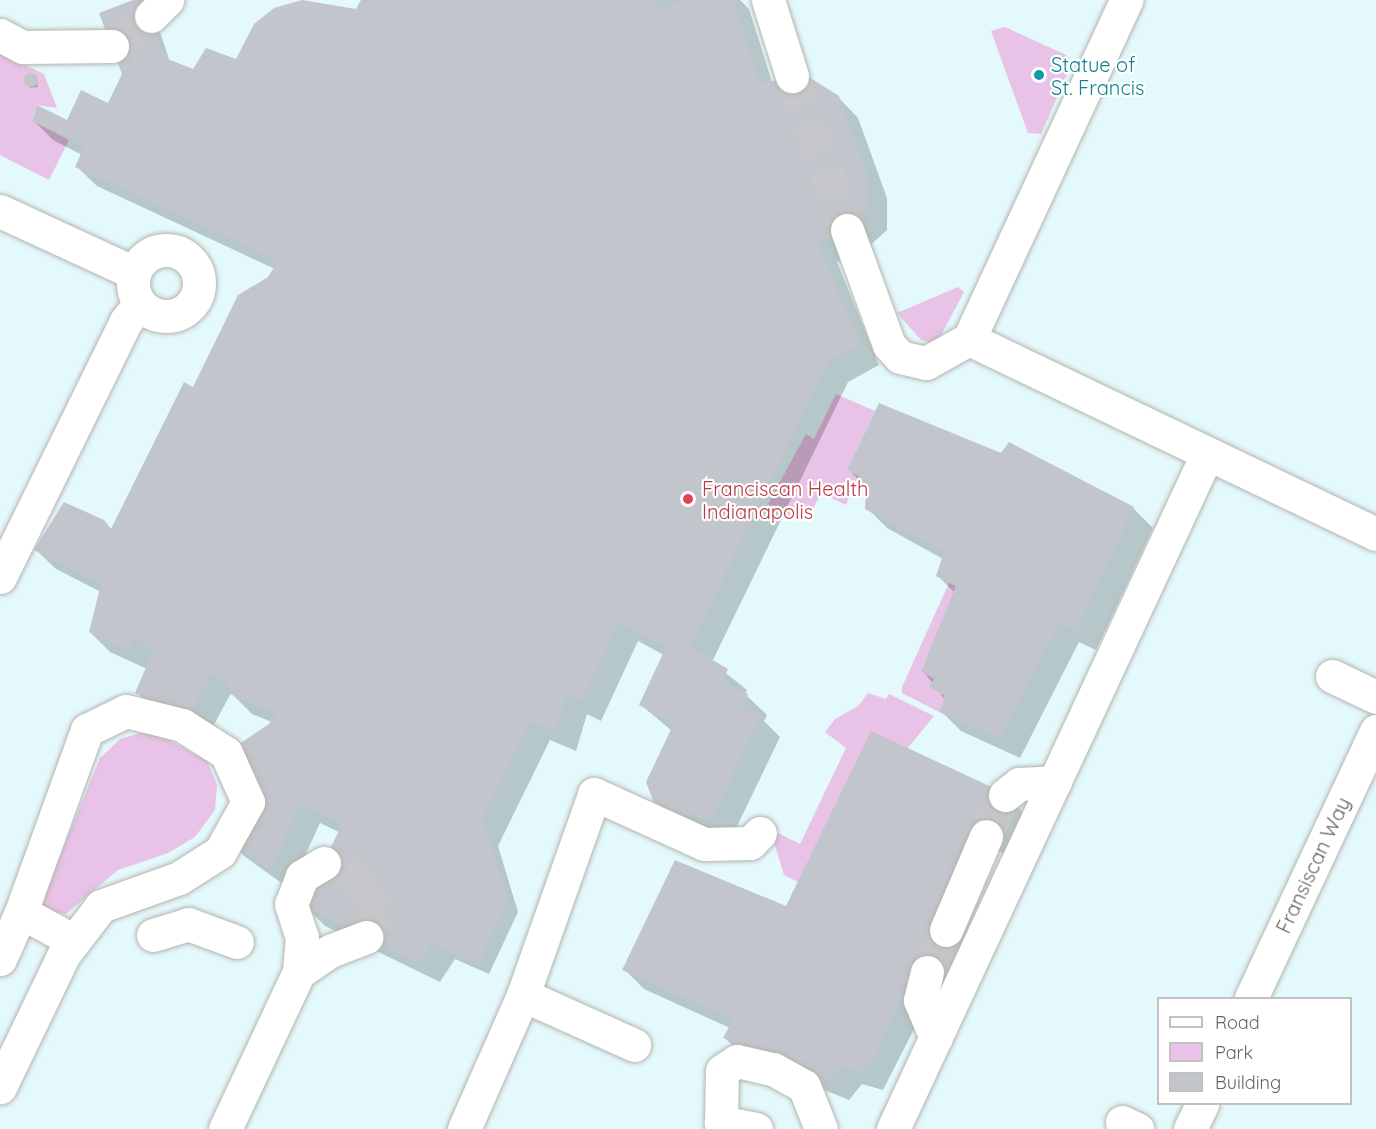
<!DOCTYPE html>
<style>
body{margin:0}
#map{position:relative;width:1376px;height:1129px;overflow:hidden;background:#e6e8f0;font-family:Quicksand,sans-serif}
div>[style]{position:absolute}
.medical>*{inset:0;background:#e3f9fc}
.green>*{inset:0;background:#e8c2e7}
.shadow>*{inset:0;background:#0003}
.building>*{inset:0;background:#c2c5cb}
.round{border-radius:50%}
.minor-tunnel>*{height:33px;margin-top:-16.5px;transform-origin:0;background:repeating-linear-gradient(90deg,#c6c7cb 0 33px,transparent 0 49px)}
.roads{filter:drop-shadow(0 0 2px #b6b4ae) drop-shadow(0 0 2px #b6b4ae)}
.minor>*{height:33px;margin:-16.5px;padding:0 16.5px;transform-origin:16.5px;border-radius:16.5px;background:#fff}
.minor>.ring{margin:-16.5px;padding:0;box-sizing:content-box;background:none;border:33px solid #fff;border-radius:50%}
.dots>*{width:16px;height:16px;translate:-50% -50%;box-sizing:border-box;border:3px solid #fff;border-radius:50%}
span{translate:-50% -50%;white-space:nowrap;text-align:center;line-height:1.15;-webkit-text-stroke:4.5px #fff;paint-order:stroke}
.culture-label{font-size:20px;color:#0d838f}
.left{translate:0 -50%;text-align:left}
.health-label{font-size:20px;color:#be3a42}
.street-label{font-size:20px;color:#67635d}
.legend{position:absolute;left:1157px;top:997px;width:195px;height:108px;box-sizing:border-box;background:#fff;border:2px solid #c2c1be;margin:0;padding:8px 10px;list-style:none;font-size:18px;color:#67635d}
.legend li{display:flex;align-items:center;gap:12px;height:30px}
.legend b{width:30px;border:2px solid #c2c1be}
</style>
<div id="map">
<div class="medical">
<div style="clip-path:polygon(evenodd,0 0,1376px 0,1376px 1129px,0 1129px,0 0,1158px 998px,1350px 998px,1350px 1104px,1158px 1104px,1158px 998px)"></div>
</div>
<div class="green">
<div style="clip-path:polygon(1005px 27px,1066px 55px,1072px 63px,1041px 134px,1028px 133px,991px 31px)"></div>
<div style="clip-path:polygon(0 53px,44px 74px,57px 108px,37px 105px,32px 120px,69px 140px,49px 180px,0 155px)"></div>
<div style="clip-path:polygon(958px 287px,964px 292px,939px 339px,931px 342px,921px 340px,897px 313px)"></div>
<div style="clip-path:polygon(836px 394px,875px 411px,847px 470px,859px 476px,846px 505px,821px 493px,808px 519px,797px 520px,768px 504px,806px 434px,814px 439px)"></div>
<div style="clip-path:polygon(949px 583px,959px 587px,923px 665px,937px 673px,932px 688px,945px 696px,939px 712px,902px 693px,902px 687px)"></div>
<div style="clip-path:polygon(868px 693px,886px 699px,889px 694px,934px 716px,798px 882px,784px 875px,773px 839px,778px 833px,800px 844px,846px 748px,825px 732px,835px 719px,858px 706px)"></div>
<div style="clip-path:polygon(141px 733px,159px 735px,207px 761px,217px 785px,215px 810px,195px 837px,168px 853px,118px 870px,66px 914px,53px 912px,43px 905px,45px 893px,100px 758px,120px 739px)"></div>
</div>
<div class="shadow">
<div style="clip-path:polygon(138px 0,151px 5px,170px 62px,194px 71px,237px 61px,357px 11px,363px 0,740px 0,749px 9px,772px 82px,838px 97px,858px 118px,887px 198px,887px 230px,866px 249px,837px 262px,879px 365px,848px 382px,712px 662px,747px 690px,745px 694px,767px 715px,764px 721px,780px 737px,730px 841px,675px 822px,655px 802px,672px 731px,641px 705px,664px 655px,638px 641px,601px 721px,587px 714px,576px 751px,550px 740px,498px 846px,518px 912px,489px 974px,455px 959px,440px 982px,325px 926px,305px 906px,339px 832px,320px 823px,290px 889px,244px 856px,225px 836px,272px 722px,252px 714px,231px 693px,208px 736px,157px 712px,137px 692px,147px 669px,110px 652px,90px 632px,101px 592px,56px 569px,36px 550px,112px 531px,194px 389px,275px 269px,97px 186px,77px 167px,82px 155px,53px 140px,33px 120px,68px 122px,108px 105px,124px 74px)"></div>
<div style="clip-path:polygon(35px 76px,38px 87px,30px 88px,27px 77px)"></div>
<div style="clip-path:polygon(849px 470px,1133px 508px,1153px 528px,1096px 650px,1079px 642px,1020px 758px,961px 731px,941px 711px,945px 700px,923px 671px,955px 593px,938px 576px,943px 559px,887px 528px,867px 508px,868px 489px)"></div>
<div style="clip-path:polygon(1016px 805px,1036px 825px,1021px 861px,995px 850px,981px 885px,960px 941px,968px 1001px,936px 986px,883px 1090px,862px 1084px,849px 1100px,744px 1057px,725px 1038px,730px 1028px,644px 989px,624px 969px,787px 908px)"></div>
</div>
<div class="building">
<div style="clip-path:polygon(133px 0,145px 0,165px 58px,193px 69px,206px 48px,236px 59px,254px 24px,274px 8px,302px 0,356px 9px,361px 0,657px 0,650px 13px,683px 0,734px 0,760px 84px,804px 74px,839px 96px,868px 177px,868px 210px,847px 230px,818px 242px,860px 345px,828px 362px,690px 647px,728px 669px,722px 683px,748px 694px,742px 707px,761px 716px,710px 822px,654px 803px,646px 782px,674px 723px,639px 705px,666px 647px,618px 623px,581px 702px,567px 696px,556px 732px,530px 721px,483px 817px,508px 900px,478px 965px,432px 944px,420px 964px,303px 906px,342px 824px,300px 805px,270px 871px,223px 836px,242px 793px,226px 753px,269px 724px,276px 713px,230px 694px,227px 683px,212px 674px,188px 717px,135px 693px,154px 649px,136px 640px,127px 650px,89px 632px,101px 584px,34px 550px,64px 502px,104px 520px,111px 529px,184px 382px,193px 387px,238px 295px,268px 277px,278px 261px,75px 167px,84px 147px,32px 121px,37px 105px,67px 120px,81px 90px,108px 103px,122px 74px,99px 13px)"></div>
<div class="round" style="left:24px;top:73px;width:14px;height:14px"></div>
<div style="clip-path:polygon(879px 403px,1001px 453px,1009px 442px,1134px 507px,1076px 631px,1059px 623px,1000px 739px,939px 712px,945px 696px,929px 687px,934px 679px,921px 671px,956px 586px,936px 576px,944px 552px,865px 509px,867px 480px,847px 470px)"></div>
<div style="clip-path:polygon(871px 731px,998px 790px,1017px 804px,1001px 842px,939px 926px,968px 944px,948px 982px,917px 967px,873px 1059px,863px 1072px,842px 1065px,829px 1081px,723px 1038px,733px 1020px,622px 970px,675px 860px,786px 906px)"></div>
</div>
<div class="minor-tunnel">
<div style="left:112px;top:46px;width:49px;rotate:-37.6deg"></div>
<div style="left:792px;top:76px;width:164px;rotate:70.3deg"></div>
<div style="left:986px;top:836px;width:45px;rotate:-65.1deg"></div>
<div style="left:324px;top:863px;width:20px;rotate:18deg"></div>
<div style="left:343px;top:869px;width:32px;rotate:39deg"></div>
<div style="left:368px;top:889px;width:24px;rotate:68deg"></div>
<div style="left:377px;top:911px;width:28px;rotate:113deg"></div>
<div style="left:927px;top:972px;width:46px;rotate:-65.7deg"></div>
</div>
<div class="roads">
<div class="minor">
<div style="left:768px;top:0;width:80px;rotate:72.5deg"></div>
<div style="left:151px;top:16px;width:23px;rotate:-45deg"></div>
<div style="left:0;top:35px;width:26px;rotate:28deg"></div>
<div style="left:23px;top:47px;width:89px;rotate:-0.6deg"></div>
<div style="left:0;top:211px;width:148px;rotate:24.8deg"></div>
<div style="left:847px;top:230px;width:122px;rotate:69.9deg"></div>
<div style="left:889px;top:345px;width:16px;rotate:47deg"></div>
<div style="left:900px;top:357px;width:27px;rotate:13deg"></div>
<div style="left:926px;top:363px;width:49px;rotate:-29.2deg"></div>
<div style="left:969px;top:339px;width:374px;rotate:-65.1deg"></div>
<div class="ring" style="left:133px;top:250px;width:33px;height:33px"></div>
<div style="left:969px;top:339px;width:451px;rotate:25.6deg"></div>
<div style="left:0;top:577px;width:285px;rotate:-63.8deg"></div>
<div style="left:126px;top:321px;width:22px;rotate:-51deg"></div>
<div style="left:1332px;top:676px;width:49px;rotate:25.5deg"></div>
<div style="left:1005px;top:795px;width:18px;rotate:-38deg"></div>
<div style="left:1019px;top:784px;width:36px;rotate:-3deg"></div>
<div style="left:324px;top:863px;width:26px;rotate:149deg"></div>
<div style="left:302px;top:876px;width:30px;rotate:111deg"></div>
<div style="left:291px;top:904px;width:35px;rotate:72deg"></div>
<div style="left:302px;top:937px;width:35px;rotate:95deg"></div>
<div style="left:299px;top:972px;width:37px;rotate:-34deg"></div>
<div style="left:330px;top:951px;width:39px;rotate:-21deg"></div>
<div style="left:21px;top:912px;width:60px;rotate:28.7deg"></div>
<div style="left:946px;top:930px;width:102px;rotate:-66.9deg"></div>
<div style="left:153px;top:935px;width:37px;rotate:-17deg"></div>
<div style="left:188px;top:924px;width:52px;rotate:20.2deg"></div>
<div style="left:0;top:959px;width:51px;rotate:-65.9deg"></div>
<div style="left:21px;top:912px;width:194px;rotate:-70.1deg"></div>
<div style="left:87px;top:730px;width:43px;rotate:-26deg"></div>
<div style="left:126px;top:711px;width:58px;rotate:14deg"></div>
<div style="left:182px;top:725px;width:52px;rotate:32.5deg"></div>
<div style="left:226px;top:753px;width:54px;rotate:65.8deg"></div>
<div style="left:248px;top:802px;width:57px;rotate:119.2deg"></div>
<div style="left:220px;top:852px;width:49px;rotate:147.6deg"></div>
<div style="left:179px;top:878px;width:83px;rotate:160.3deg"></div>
<div style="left:101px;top:906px;width:61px;rotate:127.6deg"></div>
<div style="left:64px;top:954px;width:148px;rotate:115.7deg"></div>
<div style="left:927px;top:972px;width:29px;rotate:104deg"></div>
<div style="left:920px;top:1000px;width:41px;rotate:67.2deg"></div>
<div style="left:523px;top:995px;width:122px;rotate:24.2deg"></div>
<div style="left:1251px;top:998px;width:295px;rotate:-64.9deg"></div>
<div style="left:1122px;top:1122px;width:17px;rotate:25deg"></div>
<div style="left:225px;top:1129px;width:174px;rotate:-64.8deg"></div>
<div style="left:464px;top:1129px;width:146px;rotate:-66.2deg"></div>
<div style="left:523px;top:995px;width:213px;rotate:-70.5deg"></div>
<div style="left:594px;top:794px;width:121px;rotate:24.4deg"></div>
<div style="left:704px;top:844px;width:46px;rotate:-1.2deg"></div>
<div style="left:750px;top:843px;width:14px;rotate:-45deg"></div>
<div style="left:756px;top:1129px;width:36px;rotate:-169deg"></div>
<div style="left:721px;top:1122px;width:51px;rotate:-88.9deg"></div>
<div style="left:722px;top:1071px;width:18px;rotate:-34deg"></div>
<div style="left:737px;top:1061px;width:37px;rotate:13deg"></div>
<div style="left:773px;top:1069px;width:35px;rotate:29deg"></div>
<div style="left:804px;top:1086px;width:46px;rotate:68.4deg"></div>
<div style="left:893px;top:1129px;width:744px;rotate:-65.05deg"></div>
<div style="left:1190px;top:1129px;width:28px;rotate:-64deg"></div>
</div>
</div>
<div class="dots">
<div style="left:1039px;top:75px;background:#0f9aa8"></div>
<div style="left:688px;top:499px;background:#e0444e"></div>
</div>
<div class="culture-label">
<span class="left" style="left:1051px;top:76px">Statue of<br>St. Francis</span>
</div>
<div class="health-label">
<span class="left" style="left:702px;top:500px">Franciscan Health<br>Indianapolis</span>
</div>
<div class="street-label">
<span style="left:1313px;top:865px;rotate:-65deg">Fransiscan Way</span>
</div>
<ul class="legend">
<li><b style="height:8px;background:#fff"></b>Road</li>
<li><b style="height:16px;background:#e8c2e7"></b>Park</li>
<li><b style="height:16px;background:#c2c5cb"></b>Building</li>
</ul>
</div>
